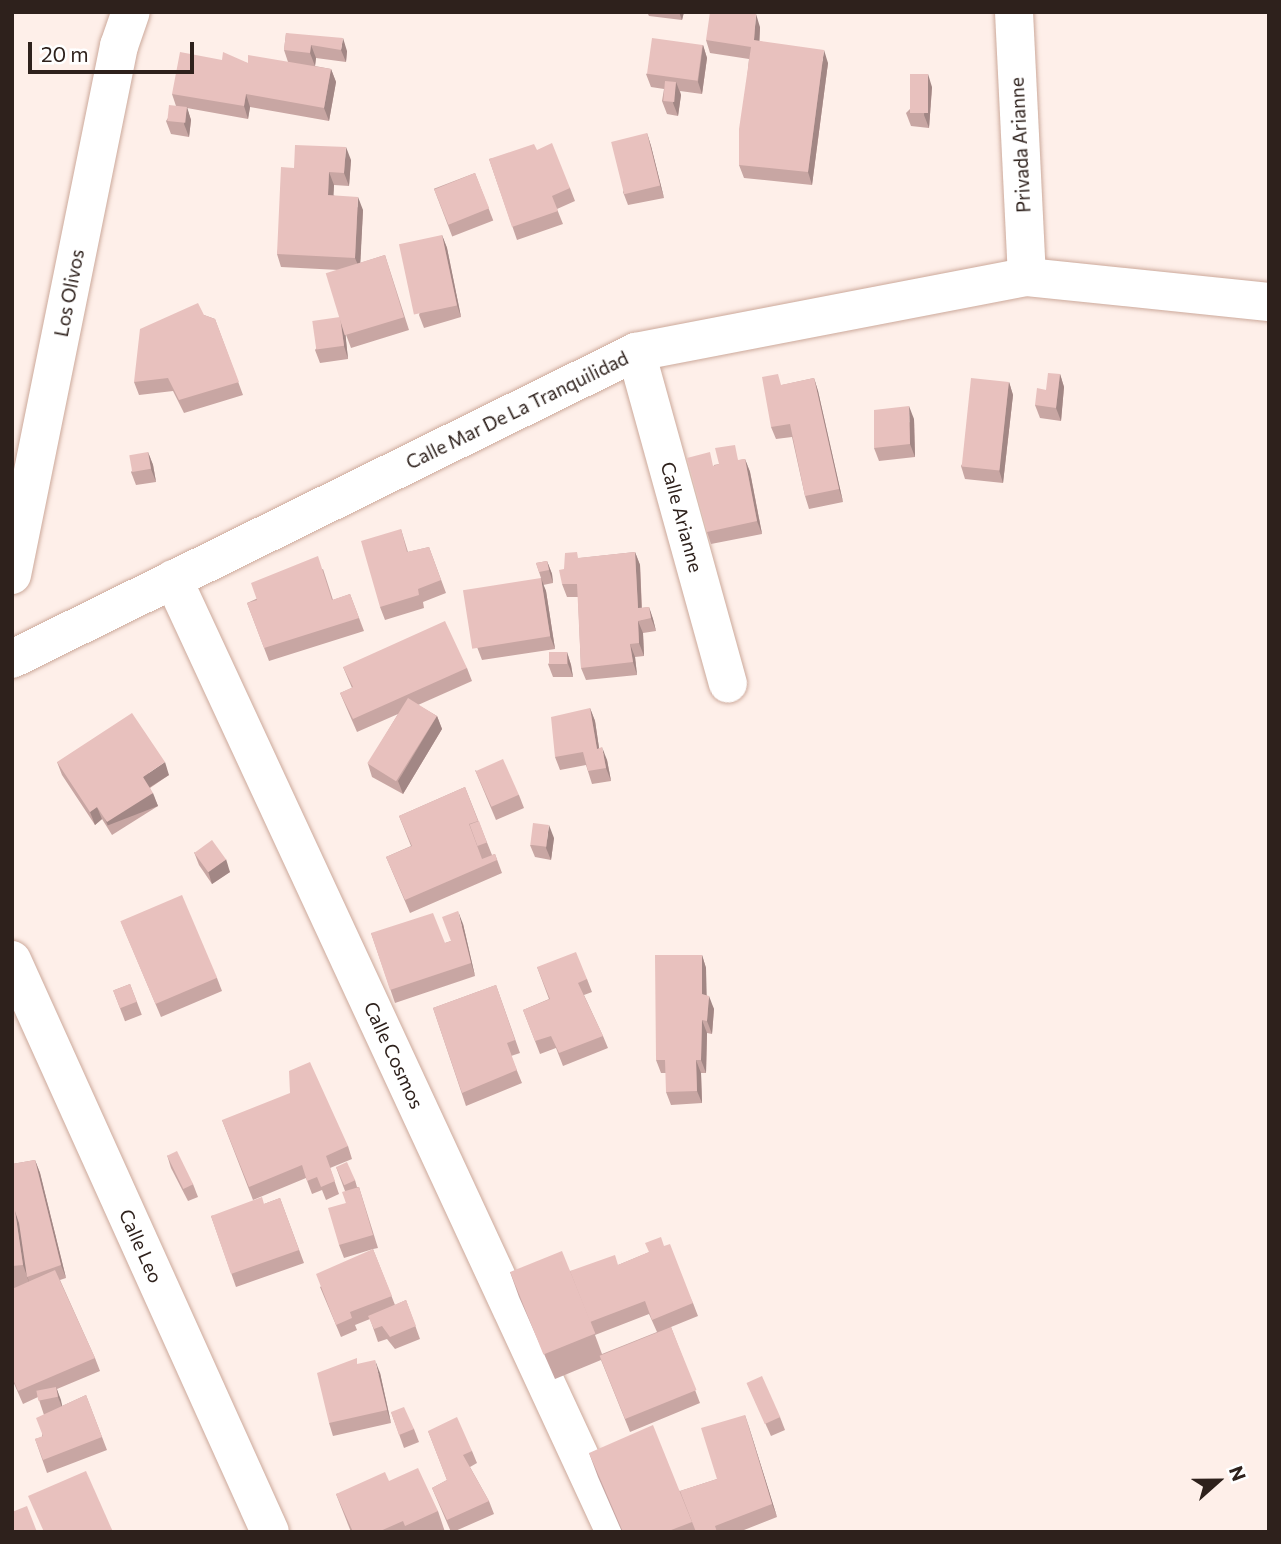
<!DOCTYPE html>
<style>
body{margin:0}
#map{position:relative;width:1281px;height:1544px;overflow:hidden;background:#feefe9;font-family:Commissioner,sans-serif}
div>[style]{position:absolute}
.roads{filter:drop-shadow(0 0 2px #cca99b) drop-shadow(0 0 2px #cca99b)}
.minor>*{height:38px;margin:-19px;padding:0 19px;transform-origin:19px;border-radius:19px;background:#fff}
.tertiary>*{height:38px;margin:-19px;padding:0 19px;transform-origin:19px;border-radius:19px;background:#fff}
.wall>*{inset:0;background:#c8a6a3;transform-origin:0 0}
.shaded-wall>*{inset:0;background:#a28785;transform-origin:0 0}
.building>*{inset:0;background:#e8c1be;transform-origin:0 0}
span{translate:-50% -50%;white-space:nowrap;text-align:center;line-height:1.15;-webkit-text-stroke:5px #fff;paint-order:stroke}
.street-label{font-size:19px;color:#2e211c}
.frame{position:absolute;inset:0;border:14px solid #2e211c;pointer-events:none}
.north{position:absolute;left:1183px;top:1446px;width:70px;height:70px;-webkit-text-stroke:5px #fff;paint-order:stroke;rotate:69deg;font-size:19px;font-weight:700;line-height:28px;text-align:center;color:#2e211c}
.north::after{content:'';display:block;margin:auto;width:24px;height:32px;background:#2e211c;clip-path:polygon(50% 0,100% 100%,50% 72%,0 100%)}
.scale{position:absolute;left:28px;top:42px;width:166px;height:32px;box-sizing:border-box;border:4px solid #2e211c;border-top:0;padding-left:9px;font-size:21px;line-height:24px;white-space:nowrap;color:#2e211c;-webkit-text-stroke:5px #fff;paint-order:stroke}
</style>
<div id="map">
<div class="roads">
<div class="minor">
<div style="left:1014px;top:12px;width:265px;rotate:87.2deg"></div>
<div style="left:636px;top:352px;width:344px;rotate:74.5deg"></div>
<div style="left:173px;top:579px;width:1051px;rotate:65.12deg"></div>
<div style="left:12px;top:659px;width:695px;rotate:-26.2deg"></div>
<div style="left:636px;top:352px;width:398px;rotate:-10.9deg"></div>
<div style="left:1027px;top:277px;width:243px;rotate:5.9deg"></div>
<div style="left:12px;top:960px;width:627px;rotate:65.72deg"></div>
</div>
<div class="tertiary">
<div style="left:12px;top:575px;width:540px;rotate:-78.57deg"></div>
<div style="left:119px;top:46px;width:36px;rotate:-71deg"></div>
</div>
</div>
<div class="wall">
<div style="clip-path:polygon(647px 12px,684px 12px,682px 20px,649px 16px)"></div>
<div style="clip-path:polygon(760px 27px,759px 41px,828px 63px,812px 185px,744px 178px,739px 165px,749px 59px,710px 53px,706px 40px)"></div>
<div style="clip-path:polygon(286px 33px,347px 51px,346px 62px,316px 58px,315px 66px,331px 69px,336px 82px,329px 121px,250px 107px,248px 119px,187px 108px,191px 120px,189px 137px,171px 134px,166px 121px,176px 106px,172px 94px,222px 60px,248px 63px,288px 62px,284px 50px)"></div>
<div style="clip-path:polygon(703px 45px,707px 58px,702px 94px,680px 91px,681px 95px,678px 116px,667px 114px,662px 101px,664px 89px,651px 87px,646px 74px)"></div>
<div style="clip-path:polygon(932px 87px,929px 128px,911px 126px,906px 113px)"></div>
<div style="clip-path:polygon(647px 133px,651px 146px,664px 198px,628px 205px,623px 192px)"></div>
<div style="clip-path:polygon(537px 150px,570px 188px,575px 201px,557px 209px,563px 224px,517px 240px,489px 159px)"></div>
<div style="clip-path:polygon(351px 160px,349px 186px,334px 185px,333px 195px,363px 210px,360px 263px,385px 255px,409px 330px,351px 348px,345px 332px,348px 359px,320px 363px,315px 350px,340px 317px,339px 270px,281px 267px,277px 254px,294px 168px)"></div>
<div style="left:475px;top:173px;width:51px;height:44px;rotate:69deg"></div>
<div style="clip-path:polygon(442px 235px,447px 248px,461px 317px,424px 328px,419px 315px)"></div>
<div style="clip-path:polygon(204px 315px,215px 319px,243px 395px,184px 413px,173px 391px,139px 395px,134px 382px)"></div>
<div style="clip-path:polygon(1060px 374px,1064px 387px,1061px 421px,1040px 418px,1035px 405px,1046px 390px)"></div>
<div style="clip-path:polygon(814px 378px,818px 391px,843px 502px,809px 509px,805px 496px,792px 437px,776px 439px,771px 427px,782px 385px)"></div>
<div style="clip-path:polygon(1009px 382px,1013px 395px,1003px 483px,965px 479px,961px 466px)"></div>
<div style="clip-path:polygon(914px 419px,915px 457px,879px 461px,874px 448px)"></div>
<div style="clip-path:polygon(148px 452px,153px 465px,156px 482px,136px 485px,131px 472px)"></div>
<div style="clip-path:polygon(745px 459px,750px 472px,762px 534px,711px 544px,707px 532px,714px 465px)"></div>
<div style="clip-path:polygon(401px 529px,408px 552px,429px 547px,446px 593px,423px 602px,424px 608px,385px 620px,380px 607px)"></div>
<div style="clip-path:polygon(635px 552px,640px 565px,642px 608px,649px 607px,653px 619px,656px 631px,643px 633px,644px 656px,635px 657px,637px 675px,586px 680px,581px 668px,578px 597px,567px 597px,562px 584px,564px 569px,580px 558px)"></div>
<div style="clip-path:polygon(547px 561px,552px 574px,553px 583px,543px 585px,546px 591px,555px 649px,482px 660px,477px 647px,541px 578px,536px 563px)"></div>
<div style="clip-path:polygon(323px 569px,333px 600px,350px 594px,364px 631px,269px 661px,247px 603px)"></div>
<div style="clip-path:polygon(567px 652px,571px 665px,573px 677px,553px 677px,548px 664px)"></div>
<div style="clip-path:polygon(343px 667px,467px 668px,472px 681px,418px 705px,437px 716px,442px 729px,403px 794px,372px 777px,368px 764px,398px 714px,357px 732px,340px 693px,352px 688px)"></div>
<div style="clip-path:polygon(590px 708px,595px 721px,599px 748px,607px 760px,611px 781px,592px 784px,586px 765px,560px 770px,555px 757px)"></div>
<div style="clip-path:polygon(57px 762px,169px 775px,150px 788px,158px 806px,112px 835px,102px 819px,95px 825px,62px 775px)"></div>
<div style="clip-path:polygon(475px 770px,519px 795px,524px 808px,496px 820px)"></div>
<div style="clip-path:polygon(465px 787px,492px 855px,495px 854px,502px 873px,410px 913px,386px 857px,411px 846px,399px 816px)"></div>
<div style="clip-path:polygon(554px 838px,551px 860px,535px 857px,530px 845px)"></div>
<div style="clip-path:polygon(194px 852px,230px 872px,212px 884px,199px 865px)"></div>
<div style="clip-path:polygon(121px 922px,217px 978px,222px 991px,161px 1017px)"></div>
<div style="clip-path:polygon(463px 924px,475px 976px,395px 1003px,371px 933px,445px 943px,451px 941px)"></div>
<div style="clip-path:polygon(702px 955px,706px 968px,706px 995px,714px 1009px,712px 1034px,707px 1033px,706px 1073px,701px 1073px,702px 1103px,671px 1105px,666px 1092px,666px 1073px,661px 1073px,656px 1060px)"></div>
<div style="clip-path:polygon(537px 967px,587px 979px,592px 992px,584px 995px,603px 1036px,608px 1048px,563px 1066px,556px 1048px,540px 1054px,523px 1010px,549px 999px)"></div>
<div style="left:130px;top:984px;width:33px;height:18px;rotate:69deg"></div>
<div style="clip-path:polygon(496px 985px,520px 1053px,511px 1056px,522px 1083px,466px 1106px,433px 1008px)"></div>
<div style="clip-path:polygon(222px 1120px,348px 1146px,352px 1159px,330px 1168px,339px 1194px,326px 1200px,322px 1190px,312px 1194px,306px 1178px,253px 1200px)"></div>
<div style="clip-path:polygon(167px 1155px,193px 1184px,198px 1197px,188px 1201px,171px 1168px)"></div>
<div style="clip-path:polygon(35px 1160px,40px 1173px,66px 1278px,60px 1280px,95px 1358px,100px 1371px,57px 1389px,62px 1406px,86px 1395px,107px 1450px,47px 1473px,35px 1439px,42px 1437px,44px 1415px,38px 1397px,23px 1404px,12px 1379px,12px 1164px)"></div>
<div style="clip-path:polygon(336px 1167px,355px 1180px,357px 1187px,359px 1187px,378px 1248px,373px 1249px,395px 1305px,406px 1300px,420px 1339px,395px 1349px,387px 1339px,378px 1342px,370px 1319px,355px 1325px,357px 1330px,341px 1337px,320px 1287px,373px 1249px,344px 1258px,339px 1245px,346px 1203px,345px 1191px)"></div>
<div style="clip-path:polygon(280px 1198px,304px 1263px,236px 1287px,211px 1216px,264px 1204px)"></div>
<div style="clip-path:polygon(evenodd,664px 1246px,693px 1303px,698px 1316px,671px 1327px,700px 1403px,630px 1432px,601px 1360px,555px 1379px,519px 1297px,510px 1272px,570px 1271px,618px 1265px,664px 1246px,649px 1314px,657px 1332px,602px 1354px,595px 1335px,649px 1314px)"></div>
<div style="clip-path:polygon(380px 1373px,391px 1423px,333px 1436px,329px 1423px)"></div>
<div style="clip-path:polygon(747px 1383px,780px 1417px,785px 1430px,771px 1436px)"></div>
<div style="clip-path:polygon(391px 1412px,414px 1429px,419px 1442px,404px 1448px)"></div>
<div style="clip-path:polygon(745px 1415px,777px 1517px,739px 1532px,622px 1532px,598px 1477px,589px 1453px,680px 1491px,717px 1479px)"></div>
<div style="clip-path:polygon(428px 1431px,472px 1451px,477px 1463px,470px 1467px,489px 1501px,494px 1514px,453px 1532px,451px 1532px,432px 1488px,447px 1480px)"></div>
<div style="clip-path:polygon(389px 1481px,438px 1511px,445px 1532px,351px 1532px,336px 1494px)"></div>
</div>
<div class="shaded-wall">
<div style="clip-path:polygon(679px 12px,684px 12px,682px 20px)"></div>
<div style="clip-path:polygon(756px 14px,760px 27px,759px 53px,754px 40px)"></div>
<div style="clip-path:polygon(343px 38px,347px 51px,346px 62px,341px 50px)"></div>
<div style="clip-path:polygon(311px 45px,316px 58px,315px 66px,310px 53px)"></div>
<div style="clip-path:polygon(703px 45px,707px 58px,702px 94px,698px 82px)"></div>
<div style="clip-path:polygon(824px 50px,828px 63px,812px 185px,808px 172px)"></div>
<div style="clip-path:polygon(331px 69px,336px 82px,329px 121px,324px 108px)"></div>
<div style="clip-path:polygon(928px 74px,932px 87px,929px 128px,924px 115px)"></div>
<div style="clip-path:polygon(676px 82px,681px 95px,678px 116px,673px 103px)"></div>
<div style="clip-path:polygon(246px 94px,250px 107px,248px 119px,244px 106px)"></div>
<div style="clip-path:polygon(187px 107px,191px 120px,189px 137px,184px 124px)"></div>
<div style="clip-path:polygon(647px 133px,651px 146px,664px 198px,660px 185px)"></div>
<div style="clip-path:polygon(346px 147px,351px 160px,349px 186px,344px 173px)"></div>
<div style="clip-path:polygon(329px 172px,334px 185px,333px 208px,328px 195px)"></div>
<div style="clip-path:polygon(358px 197px,363px 210px,360px 270px,355px 258px)"></div>
<div style="clip-path:polygon(442px 235px,447px 248px,461px 317px,457px 305px)"></div>
<div style="clip-path:polygon(340px 317px,345px 330px,348px 359px,344px 346px)"></div>
<div style="clip-path:polygon(1060px 374px,1064px 387px,1061px 421px,1056px 408px)"></div>
<div style="clip-path:polygon(814px 378px,818px 391px,843px 502px,839px 489px)"></div>
<div style="clip-path:polygon(1009px 382px,1013px 395px,1003px 483px,999px 470px)"></div>
<div style="clip-path:polygon(909px 406px,914px 419px,915px 457px,910px 444px)"></div>
<div style="clip-path:polygon(148px 452px,153px 465px,156px 482px,151px 469px)"></div>
<div style="clip-path:polygon(745px 459px,750px 472px,762px 534px,757px 521px)"></div>
<div style="clip-path:polygon(635px 552px,640px 565px,642px 621px,638px 608px)"></div>
<div style="clip-path:polygon(547px 561px,552px 574px,553px 583px,549px 570px)"></div>
<div style="clip-path:polygon(541px 578px,546px 591px,555px 649px,550px 636px)"></div>
<div style="clip-path:polygon(649px 607px,653px 619px,656px 631px,651px 618px)"></div>
<div style="clip-path:polygon(638px 621px,643px 633px,644px 656px,639px 643px)"></div>
<div style="clip-path:polygon(630px 644px,635px 657px,637px 675px,633px 662px)"></div>
<div style="clip-path:polygon(567px 652px,571px 665px,573px 677px,568px 664px)"></div>
<div style="clip-path:polygon(590px 708px,595px 721px,601px 761px,597px 749px)"></div>
<div style="clip-path:polygon(437px 716px,442px 729px,403px 794px,398px 781px)"></div>
<div style="clip-path:polygon(602px 747px,607px 760px,611px 781px,606px 768px)"></div>
<div style="clip-path:polygon(165px 762px,169px 775px,147px 789px,143px 777px)"></div>
<div style="left:153px;top:793px;width:14px;height:54px;rotate:69deg"></div>
<div style="clip-path:polygon(97px 807px,102px 819px,95px 825px,90px 812px)"></div>
<div style="clip-path:polygon(549px 825px,554px 838px,551px 860px,546px 848px)"></div>
<div style="clip-path:polygon(226px 859px,230px 872px,212px 884px,208px 871px)"></div>
<div style="clip-path:polygon(458px 911px,463px 924px,475px 976px,471px 963px)"></div>
<div style="clip-path:polygon(702px 955px,706px 968px,707px 1007px,702px 994px)"></div>
<div style="clip-path:polygon(709px 996px,714px 1009px,712px 1034px,707px 1021px)"></div>
<div style="clip-path:polygon(702px 1020px,707px 1033px,706px 1073px,701px 1060px)"></div>
<div style="clip-path:polygon(696px 1060px,701px 1073px,702px 1103px,697px 1091px)"></div>
<div style="clip-path:polygon(35px 1160px,40px 1173px,66px 1278px,61px 1265px)"></div>
<div style="clip-path:polygon(15px 1211px,24px 1236px,27px 1277px,32px 1290px,23px 1265px)"></div>
<div style="clip-path:polygon(375px 1360px,380px 1373px,391px 1423px,387px 1410px)"></div>
<div style="clip-path:polygon(56px 1387px,61px 1400px,63px 1410px,58px 1397px)"></div>
<div style="clip-path:polygon(745px 1415px,749px 1427px,777px 1517px,772px 1504px)"></div>
</div>
<div class="building">
<div style="clip-path:polygon(710px 12px,756px 14px,754px 40px,824px 50px,808px 172px,739px 165px,739px 129px,751px 47px,706px 40px)"></div>
<div style="clip-path:polygon(286px 33px,343px 38px,341px 50px,311px 45px,310px 53px,284px 50px)"></div>
<div style="left:652px;top:38px;width:51px;height:36px;rotate:8deg"></div>
<div style="clip-path:polygon(180px 52px,222px 60px,223px 52px,248px 63px,248px 55px,331px 69px,324px 108px,246px 94px,244px 106px,172px 94px)"></div>
<div style="left:910px;top:74px;width:18px;height:39px"></div>
<div style="left:665px;top:81px;width:11px;height:20px;rotate:5deg"></div>
<div style="left:169px;top:105px;width:18px;height:16px;rotate:6deg"></div>
<div style="left:647px;top:133px;width:54px;height:37px;rotate:76deg"></div>
<div style="clip-path:polygon(552px 143px,570px 188px,552px 196px,558px 211px,512px 227px,489px 159px,534px 144px,537px 150px)"></div>
<div style="clip-path:polygon(295px 145px,346px 147px,344px 173px,329px 172px,328px 195px,358px 197px,355px 258px,277px 254px,281px 167px,294px 168px)"></div>
<div style="left:475px;top:173px;width:38px;height:44px;rotate:68deg"></div>
<div style="left:442px;top:235px;width:72px;height:44px;rotate:78deg"></div>
<div style="left:385px;top:255px;width:65px;height:62px;rotate:73deg"></div>
<div style="clip-path:polygon(198px 303px,204px 315px,215px 319px,239px 382px,179px 400px,168px 378px,134px 382px,140px 329px)"></div>
<div style="left:340px;top:317px;width:29px;height:28px;rotate:82deg"></div>
<div style="clip-path:polygon(1048px 373px,1060px 374px,1056px 408px,1035px 405px,1037px 388px,1046px 390px)"></div>
<div style="clip-path:polygon(778px 374px,781px 385px,814px 378px,839px 489px,805px 496px,790px 424px,771px 427px,762px 377px)"></div>
<div style="left:971px;top:378px;width:38px;height:89px;rotate:6deg"></div>
<div style="clip-path:polygon(909px 406px,910px 444px,874px 448px,874px 410px)"></div>
<div style="clip-path:polygon(735px 445px,738px 460px,745px 459px,757px 521px,707px 532px,687px 458px,710px 452px,713px 466px,719px 464px,715px 448px)"></div>
<div style="left:148px;top:452px;width:17px;height:19px;rotate:80deg"></div>
<div style="clip-path:polygon(401px 529px,407px 552px,429px 547px,441px 580px,418px 589px,419px 595px,380px 607px,361px 541px)"></div>
<div style="clip-path:polygon(577px 552px,578px 558px,635px 552px,638px 608px,649px 607px,651px 618px,638px 621px,639px 643px,630px 644px,633px 662px,581px 668px,577px 584px,562px 584px,559px 570px,564px 569px,565px 553px)"></div>
<div style="clip-path:polygon(318px 556px,332px 600px,350px 594px,359px 618px,264px 648px,247px 603px,257px 600px,251px 583px)"></div>
<div style="clip-path:polygon(547px 561px,549px 570px,539px 572px,536px 563px)"></div>
<div style="left:541px;top:578px;width:59px;height:79px;rotate:81deg"></div>
<div style="clip-path:polygon(445px 621px,467px 668px,353px 719px,340px 693px,353px 687px,343px 667px)"></div>
<div style="left:549px;top:652px;width:18px;height:12px"></div>
<div style="left:408px;top:698px;width:34px;height:77px;rotate:32deg"></div>
<div style="clip-path:polygon(590px 708px,597px 749px,602px 747px,606px 768px,588px 771px,583px 752px,555px 757px,551px 717px)"></div>
<div style="clip-path:polygon(132px 713px,165px 762px,143px 777px,153px 793px,107px 822px,97px 807px,90px 812px,57px 762px)"></div>
<div style="left:503px;top:759px;width:39px;height:30px;rotate:66deg"></div>
<div style="clip-path:polygon(465px 787px,478px 821px,469px 824px,482px 859px,495px 854px,497px 860px,405px 900px,386px 857px,412px 846px,399px 816px)"></div>
<div style="left:479px;top:821px;width:23px;height:10px;rotate:70deg"></div>
<div style="left:533px;top:823px;width:16px;height:22px;rotate:7deg"></div>
<div style="left:212px;top:840px;width:24px;height:22px;rotate:54deg"></div>
<div style="left:182px;top:895px;width:90px;height:67px;rotate:67deg"></div>
<div style="clip-path:polygon(458px 911px,471px 963px,390px 990px,371px 933px,433px 913px,445px 943px,451px 941px,442px 917px)"></div>
<div style="clip-path:polygon(576px 952px,587px 979px,578px 983px,603px 1036px,559px 1053px,551px 1036px,535px 1041px,523px 1010px,550px 999px,537px 967px)"></div>
<div style="clip-path:polygon(655px 955px,702px 955px,702px 994px,709px 996px,707px 1021px,702px 1020px,701px 1060px,696px 1060px,697px 1091px,666px 1092px,665px 1060px,656px 1060px)"></div>
<div style="left:130px;top:984px;width:19px;height:18px;rotate:69deg"></div>
<div style="clip-path:polygon(496px 985px,515px 1040px,507px 1043px,517px 1070px,462px 1093px,433px 1008px)"></div>
<div style="clip-path:polygon(310px 1062px,348px 1146px,326px 1156px,335px 1181px,321px 1187px,317px 1177px,307px 1181px,302px 1165px,249px 1187px,222px 1120px,290px 1093px,289px 1071px)"></div>
<div style="left:177px;top:1151px;width:37px;height:11px;rotate:64deg"></div>
<div style="clip-path:polygon(35px 1160px,61px 1265px,27px 1277px,19px 1223px,15px 1211px,12px 1211px,12px 1164px)"></div>
<div style="left:347px;top:1162px;width:20px;height:12px;rotate:66deg"></div>
<div style="clip-path:polygon(359px 1187px,373px 1235px,339px 1245px,328px 1208px,346px 1203px,342px 1192px)"></div>
<div style="clip-path:polygon(262px 1197px,264px 1204px,280px 1198px,299px 1250px,231px 1274px,211px 1216px)"></div>
<div style="clip-path:polygon(12px 1211px,15px 1211px,23px 1265px,12px 1266px)"></div>
<div style="clip-path:polygon(661px 1237px,664px 1246px,670px 1244px,693px 1303px,652px 1320px,645px 1301px,590px 1322px,570px 1271px,615px 1255px,618px 1265px,649px 1252px,645px 1243px)"></div>
<div style="clip-path:polygon(373px 1249px,392px 1296px,350px 1312px,352px 1318px,336px 1325px,316px 1274px)"></div>
<div style="left:562px;top:1251px;width:89px;height:56px;rotate:68deg"></div>
<div style="clip-path:polygon(55px 1270px,95px 1358px,18px 1391px,12px 1377px,12px 1289px)"></div>
<div style="clip-path:polygon(406px 1300px,416px 1326px,390px 1337px,382px 1326px,374px 1329px,368px 1316px)"></div>
<div style="left:671px;top:1327px;width:68px;height:77px;rotate:68deg"></div>
<div style="clip-path:polygon(357px 1358px,357px 1364px,375px 1360px,387px 1410px,329px 1423px,317px 1373px)"></div>
<div style="left:762px;top:1376px;width:45px;height:17px;rotate:66deg"></div>
<div style="left:56px;top:1387px;width:10px;height:20px;rotate:79deg"></div>
<div style="clip-path:polygon(86px 1395px,102px 1437px,43px 1460px,35px 1439px,43px 1436px,36px 1418px)"></div>
<div style="clip-path:polygon(404px 1407px,414px 1429px,399px 1435px,391px 1412px)"></div>
<div style="clip-path:polygon(745px 1415px,772px 1504px,715px 1526px,717px 1532px,696px 1532px,680px 1491px,717px 1479px,701px 1428px)"></div>
<div style="clip-path:polygon(457px 1417px,472px 1451px,463px 1455px,489px 1501px,447px 1520px,432px 1488px,447px 1480px,428px 1431px)"></div>
<div style="clip-path:polygon(653px 1425px,692px 1522px,666px 1532px,623px 1532px,589px 1453px)"></div>
<div style="clip-path:polygon(418px 1468px,438px 1511px,405px 1526px,403px 1521px,378px 1532px,353px 1532px,336px 1494px,385px 1472px,389px 1481px)"></div>
<div style="clip-path:polygon(86px 1471px,113px 1532px,44px 1532px,28px 1496px)"></div>
<div style="clip-path:polygon(27px 1506px,37px 1532px,12px 1532px,12px 1512px)"></div>
</div>
<div class="street-label">
<span style="left:1020px;top:145px;rotate:-93deg">Privada Arianne</span>
<span style="left:69px;top:293px;rotate:-79deg">Los Olivos</span>
<span style="left:517px;top:410px;rotate:-26deg">Calle Mar De La Tranquilidad</span>
<span style="left:682px;top:517px;rotate:75deg">Calle Arianne</span>
<span style="left:394px;top:1055px;rotate:65deg">Calle Cosmos</span>
<span style="left:141px;top:1246px;rotate:66deg">Calle Leo</span>
</div>
<div class="frame"></div>
<div class="north">N</div>
<div class="scale">20 m</div>
</div>
